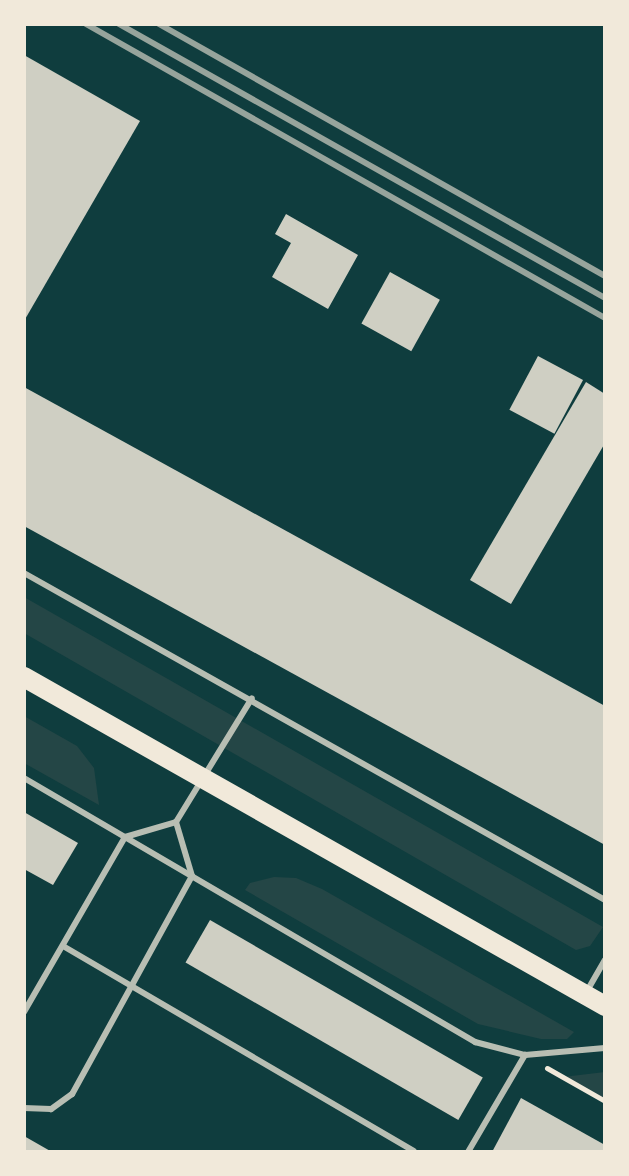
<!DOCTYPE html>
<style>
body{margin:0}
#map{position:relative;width:629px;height:1176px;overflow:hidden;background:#0f3d3e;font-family:Jost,sans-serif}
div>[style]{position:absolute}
.green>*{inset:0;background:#244646}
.building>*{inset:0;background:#cfcfc3;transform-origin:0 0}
.path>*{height:5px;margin:-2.5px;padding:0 2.5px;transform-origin:2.5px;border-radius:2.5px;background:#f1e9da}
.service>*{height:6px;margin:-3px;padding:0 3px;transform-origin:3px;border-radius:3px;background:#b8beb3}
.primary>*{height:20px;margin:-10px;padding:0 10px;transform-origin:10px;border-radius:10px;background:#f1e9da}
.rail>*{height:6px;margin:-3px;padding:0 3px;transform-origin:3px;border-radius:3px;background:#97a49c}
span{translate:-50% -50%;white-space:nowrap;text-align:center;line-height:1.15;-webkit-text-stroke:6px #f1e9da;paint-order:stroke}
.frame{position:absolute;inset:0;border:26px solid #f1e9da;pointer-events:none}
</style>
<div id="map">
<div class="green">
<div style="clip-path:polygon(24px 597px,603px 927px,590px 946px,576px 950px,24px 633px)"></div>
<div style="clip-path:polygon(24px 716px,77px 746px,94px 768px,99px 805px,24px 763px)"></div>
<div style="clip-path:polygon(274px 877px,296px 878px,322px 889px,574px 1032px,567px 1039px,541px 1039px,478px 1024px,245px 890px,250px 883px)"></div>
<div style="clip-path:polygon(605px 1072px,605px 1101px,563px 1077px)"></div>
</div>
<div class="building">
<div style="clip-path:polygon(24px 55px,140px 121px,24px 321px)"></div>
<div style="clip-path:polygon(286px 214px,358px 255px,328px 309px,272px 277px,291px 243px,275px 234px)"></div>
<div style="left:390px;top:272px;width:57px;height:59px;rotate:29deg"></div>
<div style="left:538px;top:356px;width:51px;height:61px;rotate:28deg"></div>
<div style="clip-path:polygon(586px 382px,605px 394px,605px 443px,511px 604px,470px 580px)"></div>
<div style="clip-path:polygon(24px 387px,605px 706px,605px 845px,24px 526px)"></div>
<div style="clip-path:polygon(24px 812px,78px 843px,53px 885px,24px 869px)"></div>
<div style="left:210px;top:920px;width:315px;height:49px;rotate:30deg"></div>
<div style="clip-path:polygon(521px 1098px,605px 1145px,605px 1152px,492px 1152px)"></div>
<div style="clip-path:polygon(24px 1136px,52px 1152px,24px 1152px)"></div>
</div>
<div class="path">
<div style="left:547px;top:1068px;width:67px;rotate:29.6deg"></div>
</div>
<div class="service">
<div style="left:24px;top:573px;width:667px;rotate:29.37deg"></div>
<div style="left:24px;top:778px;width:523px;rotate:30.34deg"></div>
<div style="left:475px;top:1042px;width:52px;rotate:14.6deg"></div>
<div style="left:525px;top:1055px;width:80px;rotate:-5deg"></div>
<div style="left:176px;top:822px;width:145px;rotate:-58.5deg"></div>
<div style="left:63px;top:946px;width:406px;rotate:30.3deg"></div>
<div style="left:587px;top:991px;width:36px;rotate:-60deg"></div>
<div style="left:24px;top:1012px;width:202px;rotate:-60deg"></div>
<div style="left:125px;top:837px;width:53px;rotate:-16.4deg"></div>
<div style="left:176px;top:822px;width:56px;rotate:73.5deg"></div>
<div style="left:192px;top:876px;width:249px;rotate:118.8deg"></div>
<div style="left:72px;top:1094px;width:26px;rotate:144deg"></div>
<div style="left:51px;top:1109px;width:27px;rotate:-178deg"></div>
<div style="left:468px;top:1152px;width:113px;rotate:-59.6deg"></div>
</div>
<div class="primary">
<div style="left:24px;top:677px;width:668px;rotate:29.52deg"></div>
</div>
<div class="rail">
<div style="left:86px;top:24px;width:596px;rotate:29.53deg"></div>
<div style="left:119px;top:24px;width:558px;rotate:29.41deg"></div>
<div style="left:159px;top:24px;width:512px;rotate:29.47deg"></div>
</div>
<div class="frame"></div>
</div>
